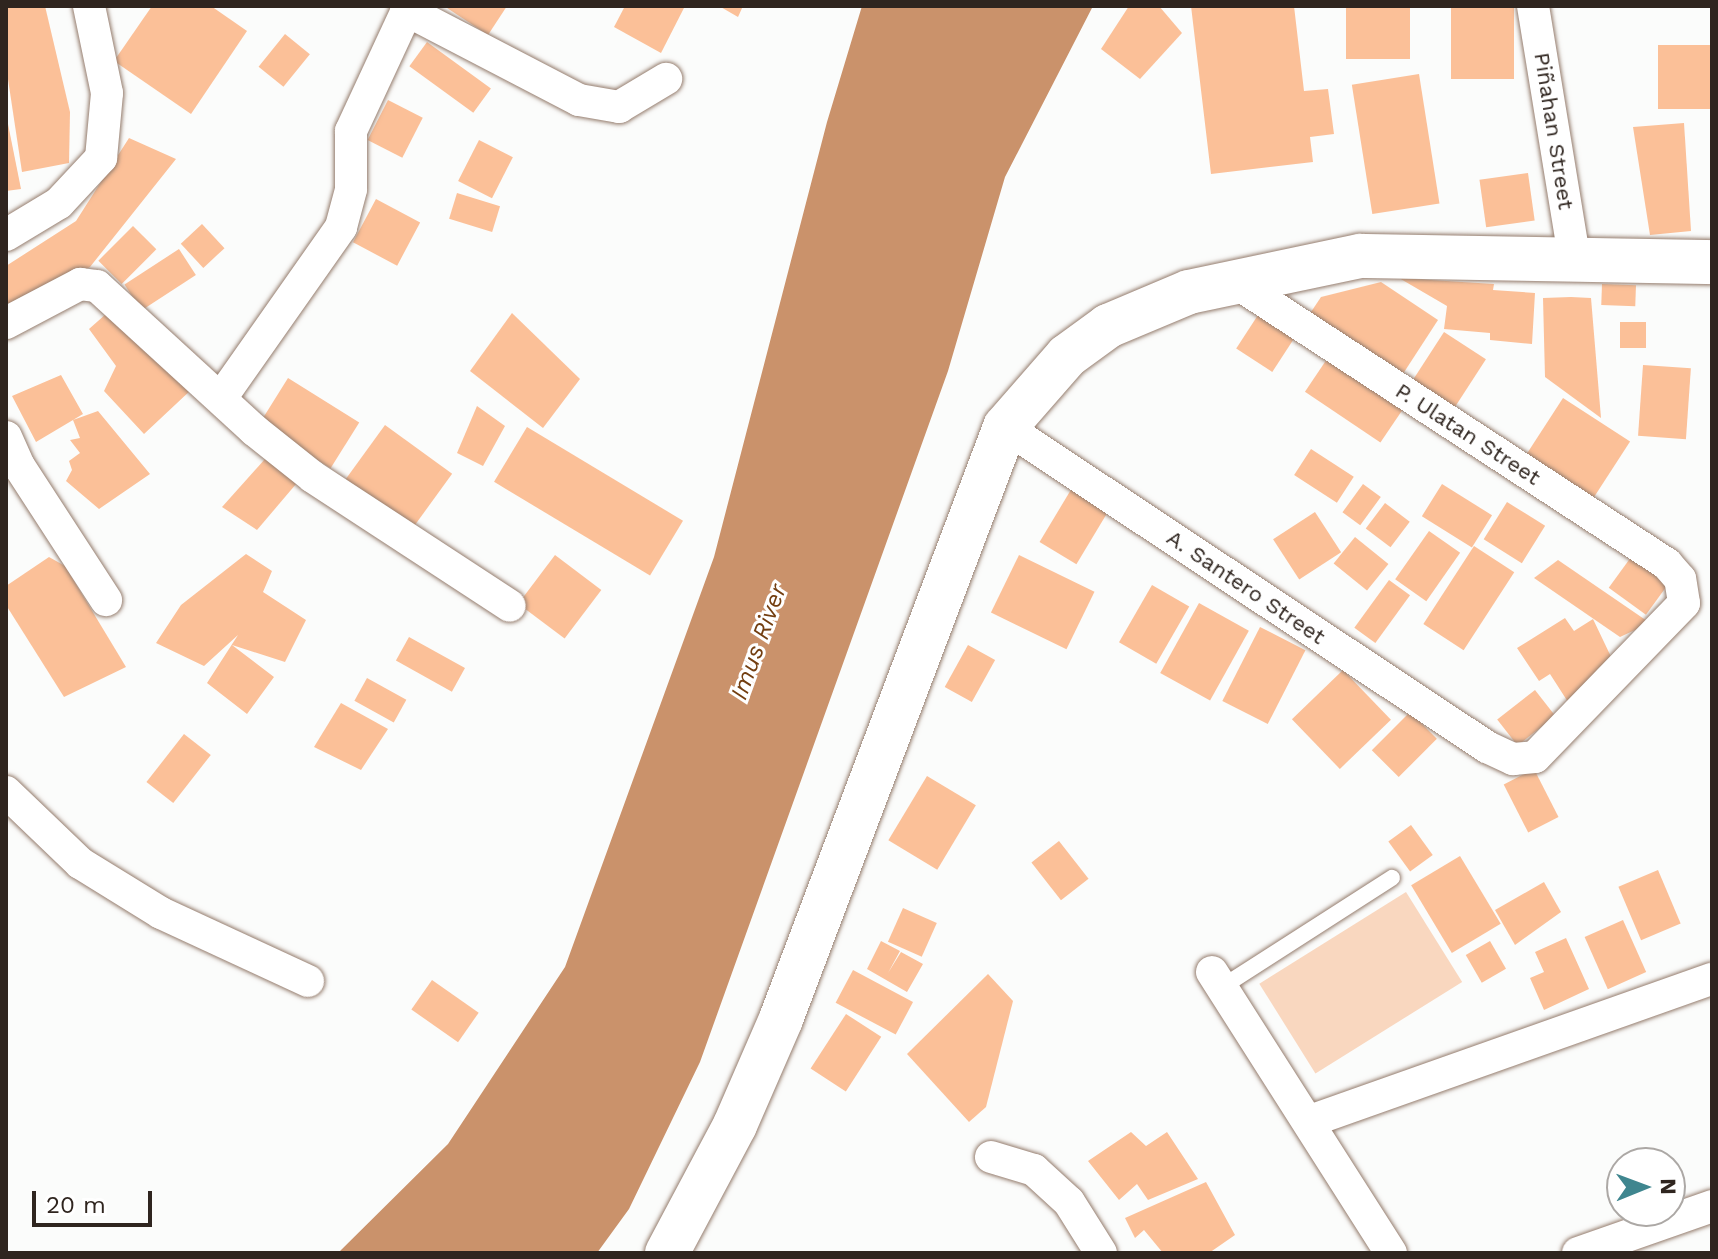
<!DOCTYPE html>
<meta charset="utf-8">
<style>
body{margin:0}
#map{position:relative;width:1718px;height:1259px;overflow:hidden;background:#fbfcfb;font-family:"Work Sans",sans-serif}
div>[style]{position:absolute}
.green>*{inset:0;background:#f9d7bf;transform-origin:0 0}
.water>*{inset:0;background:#ca926b}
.building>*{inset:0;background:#fbc098;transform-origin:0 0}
.roads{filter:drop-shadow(0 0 2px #957d6e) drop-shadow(0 0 2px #957d6e)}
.service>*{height:16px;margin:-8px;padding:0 8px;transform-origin:8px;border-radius:8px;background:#fff}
.minor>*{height:32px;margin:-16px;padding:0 16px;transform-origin:16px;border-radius:16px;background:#fff}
.secondary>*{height:44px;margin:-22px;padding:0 22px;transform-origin:22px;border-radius:22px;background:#fff}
span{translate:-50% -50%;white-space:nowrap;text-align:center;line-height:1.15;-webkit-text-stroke:6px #fff;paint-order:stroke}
.street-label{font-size:22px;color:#2f251f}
.water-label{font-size:24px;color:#733e10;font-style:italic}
.frame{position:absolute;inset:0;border:8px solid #2f251f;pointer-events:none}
.north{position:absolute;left:1606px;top:1147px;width:80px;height:80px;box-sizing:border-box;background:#fff;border:2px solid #aca8a5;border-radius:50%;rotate:89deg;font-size:22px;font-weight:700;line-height:32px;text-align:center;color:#2f251f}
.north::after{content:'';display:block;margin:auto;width:28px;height:36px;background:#3f868f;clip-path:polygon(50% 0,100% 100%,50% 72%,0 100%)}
.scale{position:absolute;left:32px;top:1191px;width:120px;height:36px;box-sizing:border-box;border:4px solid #2f251f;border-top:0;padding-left:10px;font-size:24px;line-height:28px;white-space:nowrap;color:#2f251f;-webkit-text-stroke:6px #fff;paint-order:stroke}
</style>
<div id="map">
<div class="green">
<div style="left:1406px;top:892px;width:106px;height:173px;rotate:58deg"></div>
</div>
<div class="water">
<div style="clip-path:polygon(862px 6px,1093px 6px,1005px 177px,948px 371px,700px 1062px,629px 1209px,597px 1253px,338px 1253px,448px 1144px,565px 967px,714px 557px,827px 122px)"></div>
</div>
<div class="building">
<div style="clip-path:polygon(6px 6px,45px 6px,70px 112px,69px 163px,22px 172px,6px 66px)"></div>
<div style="clip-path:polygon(152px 6px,211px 6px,247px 31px,191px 114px,114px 61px)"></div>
<div style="clip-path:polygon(444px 6px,507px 6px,488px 35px)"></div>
<div style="clip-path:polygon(625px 6px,685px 6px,661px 53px,614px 27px)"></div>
<div style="clip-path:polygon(719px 6px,743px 6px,738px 17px)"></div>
<div style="clip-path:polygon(1129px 6px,1159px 6px,1182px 33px,1140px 79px,1101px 49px)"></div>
<div style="clip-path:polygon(1191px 6px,1294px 6px,1304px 91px,1328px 89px,1334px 134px,1310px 137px,1313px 162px,1211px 174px)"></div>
<div style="left:1346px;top:6px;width:64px;height:53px"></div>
<div style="left:1451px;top:6px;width:63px;height:73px"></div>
<div style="left:285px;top:34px;width:32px;height:42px;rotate:39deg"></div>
<div style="left:427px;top:42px;width:79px;height:30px;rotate:36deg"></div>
<div style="left:1712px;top:45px;width:64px;height:54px;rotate:90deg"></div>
<div style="left:1419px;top:74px;width:131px;height:68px;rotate:81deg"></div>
<div style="left:388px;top:100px;width:39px;height:45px;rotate:27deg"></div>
<div style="clip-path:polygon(6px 119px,7px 119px,21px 189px,6px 191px)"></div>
<div style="clip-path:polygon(1684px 123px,1691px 231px,1650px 235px,1633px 127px)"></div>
<div style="clip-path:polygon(129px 138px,176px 159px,90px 267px,12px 312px,6px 304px,6px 266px,76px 221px)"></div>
<div style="left:479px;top:140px;width:38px;height:46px;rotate:27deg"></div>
<div style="left:1528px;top:173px;width:48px;height:49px;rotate:82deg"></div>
<div style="left:457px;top:193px;width:45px;height:27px;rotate:17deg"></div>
<div style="left:376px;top:199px;width:50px;height:49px;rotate:28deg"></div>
<div style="left:202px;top:224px;width:33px;height:29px;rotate:47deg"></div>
<div style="left:133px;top:226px;width:33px;height:49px;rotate:45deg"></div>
<div style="left:179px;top:249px;width:31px;height:65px;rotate:57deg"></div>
<div style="clip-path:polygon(1399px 278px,1494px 284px,1493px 290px,1535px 293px,1532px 344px,1490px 340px,1490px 333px,1444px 329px,1447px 306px)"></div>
<div style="clip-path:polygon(1381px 282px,1438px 320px,1399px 380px,1307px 318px,1321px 297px)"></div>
<div style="left:1602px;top:284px;width:34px;height:21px;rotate:2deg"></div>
<div style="clip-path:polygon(1571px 297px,1591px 298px,1601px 418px,1545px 377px,1543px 298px)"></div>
<div style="clip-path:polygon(115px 306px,192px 389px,144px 434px,104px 391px,116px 366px,89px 329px)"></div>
<div style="clip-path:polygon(512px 313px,580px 379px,543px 428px,470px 371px)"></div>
<div style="left:1258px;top:315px;width:43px;height:40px;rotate:33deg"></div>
<div style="left:1620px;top:322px;width:26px;height:26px"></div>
<div style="left:1444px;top:332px;width:50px;height:64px;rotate:33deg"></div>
<div style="left:1329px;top:356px;width:91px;height:43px;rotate:34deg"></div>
<div style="left:1643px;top:365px;width:48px;height:71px;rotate:4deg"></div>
<div style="clip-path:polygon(61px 375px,83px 414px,73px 420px,98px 411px,150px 474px,99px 509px,66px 481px,72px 470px,69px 461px,80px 453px,70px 440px,80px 438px,73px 420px,36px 442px,12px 396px)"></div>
<div style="left:288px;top:378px;width:84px;height:54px;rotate:32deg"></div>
<div style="left:1563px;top:398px;width:80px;height:67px;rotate:33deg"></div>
<div style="clip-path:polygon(477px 406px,505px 426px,483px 466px,457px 453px)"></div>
<div style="left:385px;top:425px;width:83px;height:75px;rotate:36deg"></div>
<div style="left:527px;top:427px;width:182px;height:64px;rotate:31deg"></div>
<div style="clip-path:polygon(274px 449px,302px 477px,257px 530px,222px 507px)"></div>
<div style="left:1311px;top:449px;width:51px;height:31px;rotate:33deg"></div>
<div style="left:1363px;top:484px;width:22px;height:35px;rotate:36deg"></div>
<div style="left:1442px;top:484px;width:59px;height:38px;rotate:32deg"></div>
<div style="left:1072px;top:488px;width:43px;height:63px;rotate:31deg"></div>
<div style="left:1507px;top:502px;width:45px;height:44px;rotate:32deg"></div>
<div style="left:1385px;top:503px;width:31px;height:32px;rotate:37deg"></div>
<div style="left:1315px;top:512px;width:48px;height:50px;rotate:57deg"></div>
<div style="left:1429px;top:531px;width:38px;height:59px;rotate:35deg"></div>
<div style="left:1355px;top:537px;width:43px;height:34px;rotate:39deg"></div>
<div style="left:1474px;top:546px;width:48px;height:93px;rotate:33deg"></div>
<div style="left:1634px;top:553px;width:46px;height:43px;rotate:36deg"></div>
<div style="clip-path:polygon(246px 554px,272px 571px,263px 592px,306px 620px,285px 662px,232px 645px,274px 677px,247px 714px,207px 683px,238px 635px,204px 666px,156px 643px,181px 605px)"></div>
<div style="left:555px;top:555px;width:58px;height:61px;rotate:37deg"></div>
<div style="left:1019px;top:555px;width:84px;height:64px;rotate:26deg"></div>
<div style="clip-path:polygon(49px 557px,65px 566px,126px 667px,64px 697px,6px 605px,6px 586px)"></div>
<div style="clip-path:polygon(1558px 560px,1650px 623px,1620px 637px,1534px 578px)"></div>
<div style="left:1389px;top:580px;width:26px;height:59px;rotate:36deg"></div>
<div style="left:1152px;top:585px;width:43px;height:66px;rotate:30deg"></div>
<div style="left:1199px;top:603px;width:57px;height:80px;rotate:29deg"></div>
<div style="clip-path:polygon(1565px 618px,1574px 631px,1593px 619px,1614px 663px,1568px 702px,1550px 674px,1539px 681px,1517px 648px)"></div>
<div style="left:1260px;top:627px;width:51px;height:83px;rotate:27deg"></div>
<div style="left:409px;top:637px;width:64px;height:27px;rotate:29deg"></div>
<div style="left:968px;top:645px;width:31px;height:48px;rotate:29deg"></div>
<div style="left:1343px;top:670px;width:69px;height:71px;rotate:46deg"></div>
<div style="left:367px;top:678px;width:45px;height:26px;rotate:29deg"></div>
<div style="left:1535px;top:690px;width:33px;height:48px;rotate:52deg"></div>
<div style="clip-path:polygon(341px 703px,388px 729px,361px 770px,314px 747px)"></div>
<div style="left:1410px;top:712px;width:38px;height:54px;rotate:45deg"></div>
<div style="left:184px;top:734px;width:34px;height:61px;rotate:38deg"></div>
<div style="left:1534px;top:769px;width:54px;height:34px;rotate:63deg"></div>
<div style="left:927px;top:776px;width:57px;height:75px;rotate:31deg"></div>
<div style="left:1411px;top:825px;width:37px;height:28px;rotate:54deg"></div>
<div style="left:1059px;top:841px;width:48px;height:35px;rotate:52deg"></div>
<div style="left:1460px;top:856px;width:79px;height:57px;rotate:59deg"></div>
<div style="left:1658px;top:870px;width:58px;height:43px;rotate:67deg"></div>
<div style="clip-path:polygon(1544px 882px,1561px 912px,1515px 945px,1495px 910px)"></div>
<div style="left:903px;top:908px;width:37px;height:37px;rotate:24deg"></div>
<div style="left:1623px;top:920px;width:57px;height:42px;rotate:66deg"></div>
<div style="clip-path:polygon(1566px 938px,1589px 989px,1544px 1010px,1530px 978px,1544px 972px,1535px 952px)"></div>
<div style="clip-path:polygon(881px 941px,900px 951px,888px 973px,901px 952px,923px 964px,907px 992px,867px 969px)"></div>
<div style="left:1490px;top:941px;width:32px;height:28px;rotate:60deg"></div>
<div style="left:853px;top:970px;width:68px;height:37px;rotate:28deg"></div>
<div style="clip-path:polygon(988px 974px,1013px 1001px,986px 1107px,969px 1122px,907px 1054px)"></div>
<div style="left:432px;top:980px;width:57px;height:36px;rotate:35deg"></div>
<div style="left:846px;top:1014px;width:42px;height:65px;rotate:33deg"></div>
<div style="clip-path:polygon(1131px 1132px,1146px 1146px,1167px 1132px,1198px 1179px,1148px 1200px,1137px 1184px,1119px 1200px,1088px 1161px)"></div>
<div style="clip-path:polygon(1206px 1182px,1235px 1235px,1209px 1253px,1163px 1253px,1144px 1230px,1135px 1238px,1125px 1218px)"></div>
</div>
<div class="roads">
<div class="service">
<div style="left:1222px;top:987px;width:202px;rotate:-32.7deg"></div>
</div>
<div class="minor">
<div style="left:1533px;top:6px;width:254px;rotate:80.7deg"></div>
<div style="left:406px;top:10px;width:195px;rotate:27.5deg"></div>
<div style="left:579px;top:100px;width:41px;rotate:9.9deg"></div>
<div style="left:619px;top:107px;width:55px;rotate:-30.8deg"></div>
<div style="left:6px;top:235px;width:62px;rotate:-31.1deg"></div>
<div style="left:59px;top:203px;width:62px;rotate:-47deg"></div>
<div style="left:101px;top:158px;width:65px;rotate:-84.7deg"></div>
<div style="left:107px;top:93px;width:89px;rotate:-101.7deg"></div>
<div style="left:6px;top:323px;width:84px;rotate:-27.8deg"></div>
<div style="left:80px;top:284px;width:17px;rotate:7deg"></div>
<div style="left:97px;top:286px;width:213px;rotate:42.5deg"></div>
<div style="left:254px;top:430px;width:75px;rotate:38.5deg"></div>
<div style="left:313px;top:477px;width:235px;rotate:33.2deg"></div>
<div style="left:221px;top:398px;width:209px;rotate:-54.9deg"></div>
<div style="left:341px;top:227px;width:39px;rotate:-75deg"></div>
<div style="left:351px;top:189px;width:58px;rotate:-90deg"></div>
<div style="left:351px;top:131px;width:138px;rotate:-65.1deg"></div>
<div style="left:1005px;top:427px;width:579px;rotate:33.58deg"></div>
<div style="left:1487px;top:747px;width:29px;rotate:25deg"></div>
<div style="left:1513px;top:759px;width:22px;rotate:-5deg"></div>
<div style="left:1535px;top:757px;width:214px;rotate:-45.9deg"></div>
<div style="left:1684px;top:603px;width:24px;rotate:-99deg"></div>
<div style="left:1680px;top:579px;width:20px;rotate:-131deg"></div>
<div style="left:1667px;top:564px;width:520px;rotate:-146.86deg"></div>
<div style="left:6px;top:437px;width:32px;rotate:66deg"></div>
<div style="left:19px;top:466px;width:160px;rotate:57deg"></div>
<div style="left:6px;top:792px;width:103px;rotate:43.8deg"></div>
<div style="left:80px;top:863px;width:95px;rotate:31.7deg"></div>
<div style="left:161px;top:913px;width:162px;rotate:24.8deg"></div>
<div style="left:1212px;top:972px;width:333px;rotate:57.5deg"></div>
<div style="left:1310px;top:1121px;width:426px;rotate:-19.5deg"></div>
<div style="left:991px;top:1157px;width:45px;rotate:16.8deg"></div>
<div style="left:1034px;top:1170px;width:47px;rotate:42.4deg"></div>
<div style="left:1069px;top:1202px;width:60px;rotate:57.9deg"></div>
<div style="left:1578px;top:1253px;width:142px;rotate:-19.3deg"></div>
</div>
<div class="secondary">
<div style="left:667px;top:1253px;width:145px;rotate:-62deg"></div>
<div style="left:735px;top:1125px;width:116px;rotate:-66.5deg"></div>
<div style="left:781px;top:1019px;width:633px;rotate:-69.27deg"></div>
<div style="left:1005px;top:427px;width:94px;rotate:-48.9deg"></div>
<div style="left:1067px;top:356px;width:51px;rotate:-36.2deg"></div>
<div style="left:1108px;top:326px;width:88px;rotate:-22.8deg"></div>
<div style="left:1189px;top:292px;width:175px;rotate:-11.9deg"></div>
<div style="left:1360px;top:256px;width:352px;rotate:1deg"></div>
</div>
</div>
<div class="street-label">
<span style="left:1554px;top:131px;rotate:81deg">Piñahan Street</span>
<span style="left:1468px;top:434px;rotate:33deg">P. Ulatan Street</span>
<span style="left:1246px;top:587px;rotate:34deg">A. Santero Street</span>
</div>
<div class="water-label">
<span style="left:759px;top:642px;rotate:-70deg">Imus River</span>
</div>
<div class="frame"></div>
<div class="north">N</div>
<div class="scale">20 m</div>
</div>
